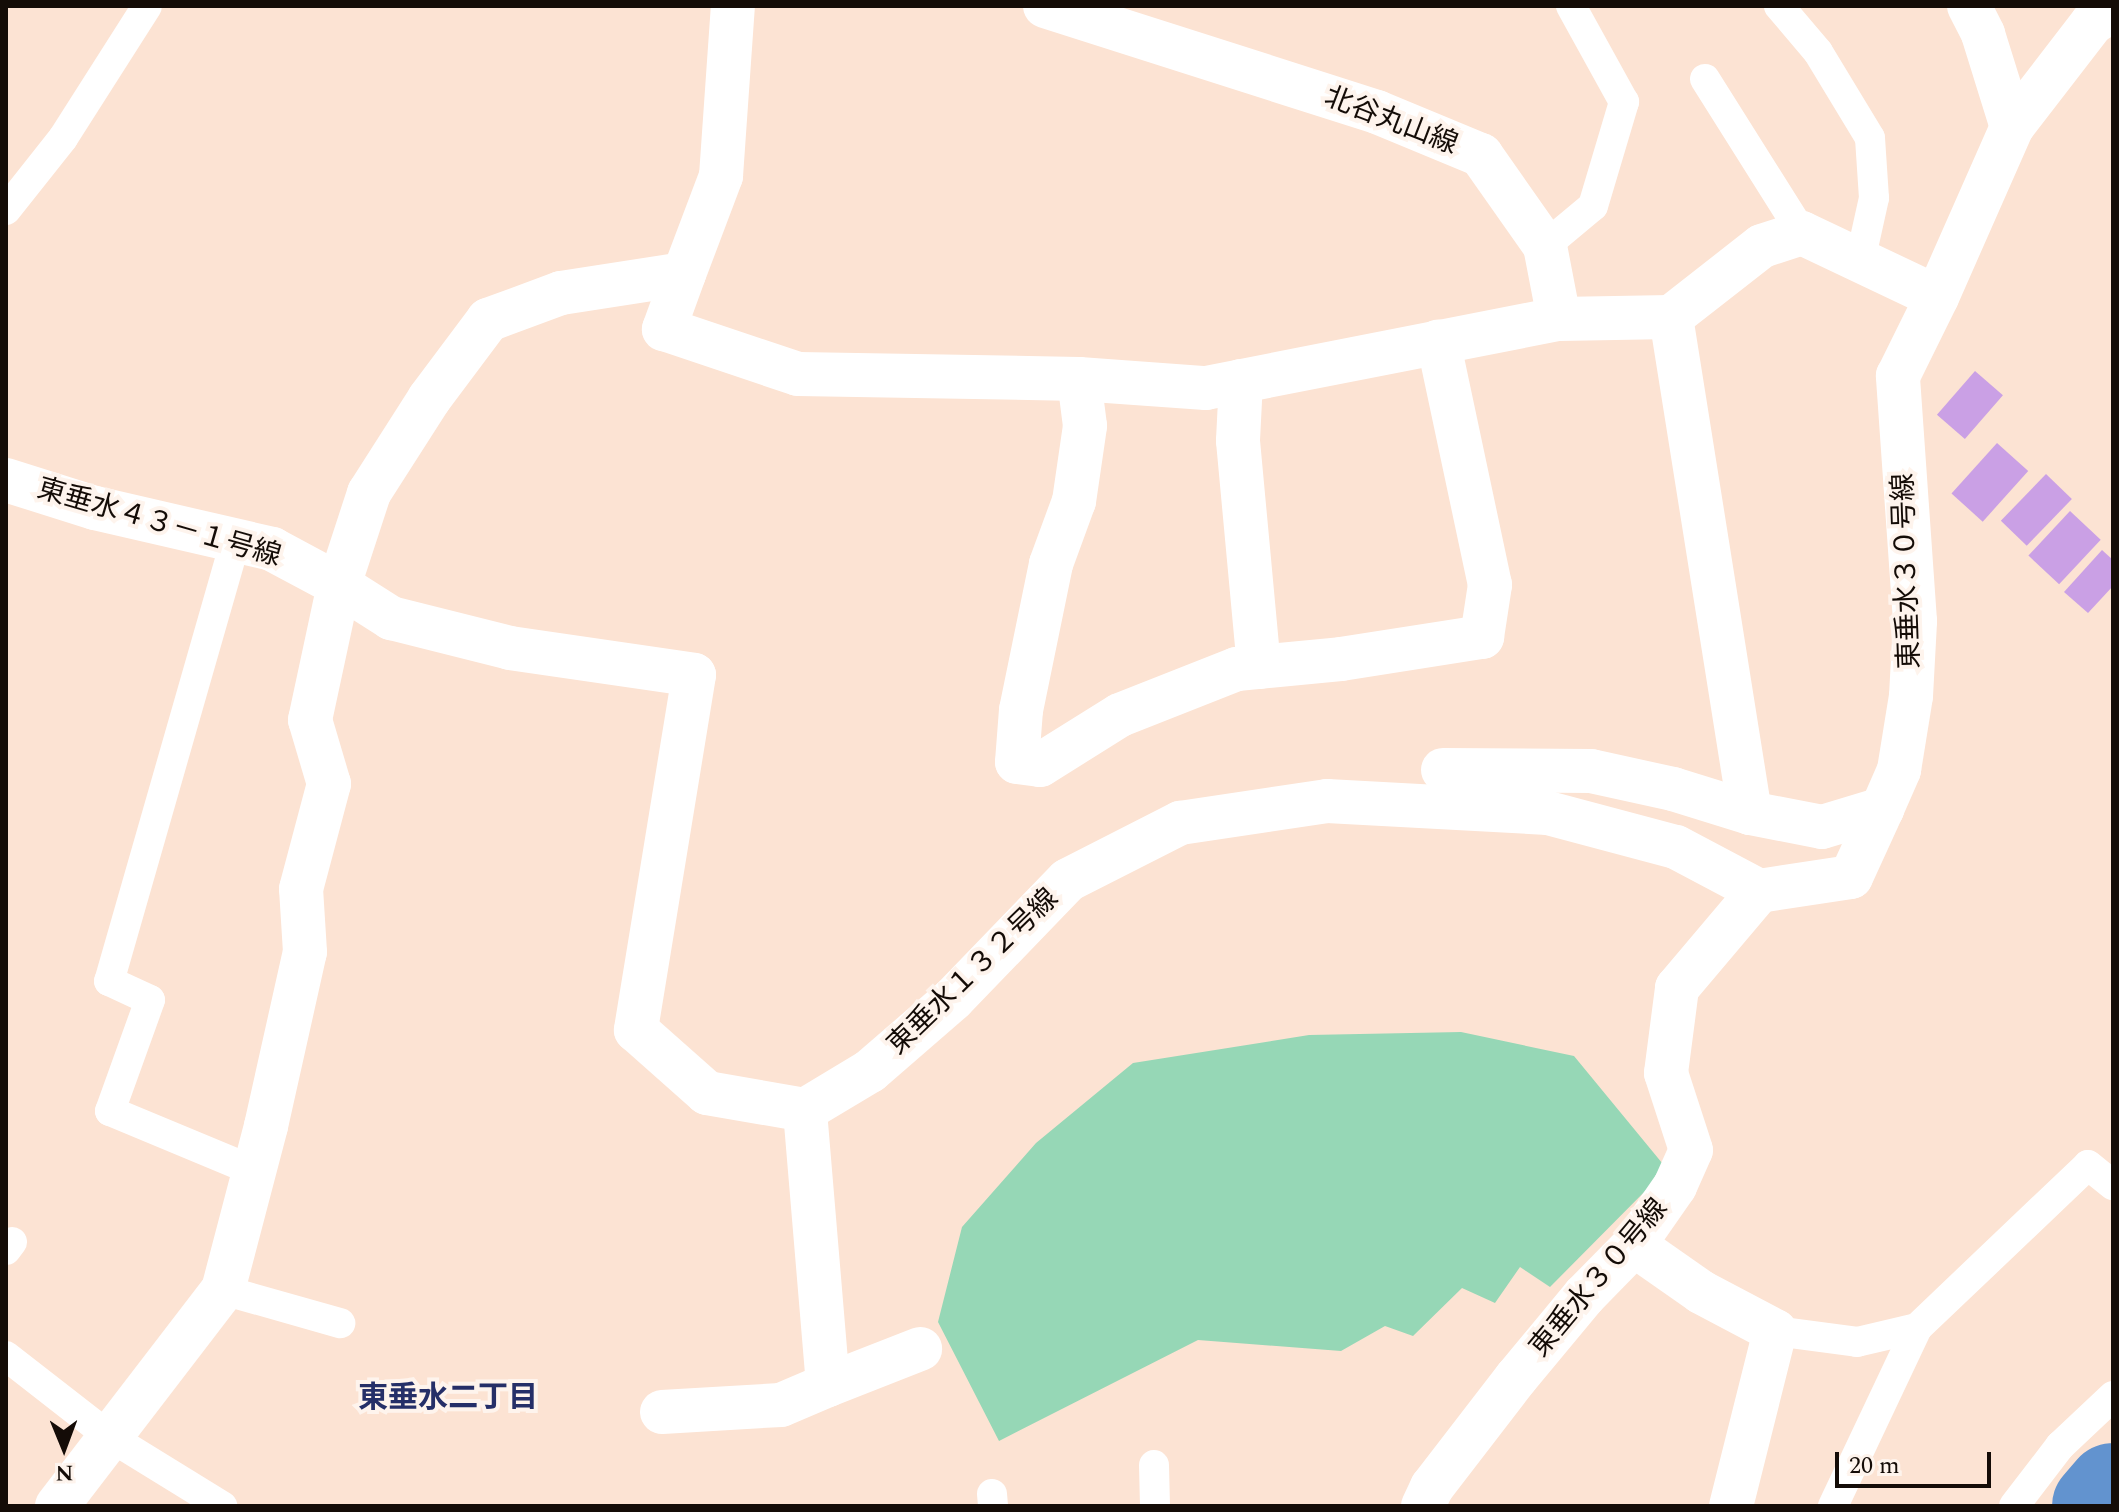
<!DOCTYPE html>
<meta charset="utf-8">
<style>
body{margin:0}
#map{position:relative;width:2119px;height:1512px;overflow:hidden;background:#fce3d3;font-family:Spectral,"Noto Sans JP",serif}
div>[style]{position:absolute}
.green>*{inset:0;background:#96d7b6}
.river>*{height:94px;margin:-47px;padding:0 47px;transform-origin:47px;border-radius:47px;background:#6293cf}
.building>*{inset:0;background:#caa0e5;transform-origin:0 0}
.lane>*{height:30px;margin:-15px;padding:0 15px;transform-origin:15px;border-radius:15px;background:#fff}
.street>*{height:44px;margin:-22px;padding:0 22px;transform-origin:22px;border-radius:22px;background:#fff}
span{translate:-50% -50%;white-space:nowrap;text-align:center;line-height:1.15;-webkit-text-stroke:8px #fef4ed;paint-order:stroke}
.street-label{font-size:28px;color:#140c07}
.neighbourhood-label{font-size:30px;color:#252f68;font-weight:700}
.frame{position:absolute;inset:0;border:8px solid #140c07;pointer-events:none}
.north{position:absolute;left:24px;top:1408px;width:80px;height:80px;-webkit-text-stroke:6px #fef4ed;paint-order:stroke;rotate:179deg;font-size:22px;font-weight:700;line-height:32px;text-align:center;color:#140c07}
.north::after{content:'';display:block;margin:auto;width:28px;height:36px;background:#140c07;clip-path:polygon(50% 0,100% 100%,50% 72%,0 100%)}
.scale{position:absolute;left:1835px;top:1452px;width:156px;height:36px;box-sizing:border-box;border:4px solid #140c07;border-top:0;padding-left:10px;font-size:24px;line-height:28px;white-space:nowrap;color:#140c07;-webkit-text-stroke:6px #fef4ed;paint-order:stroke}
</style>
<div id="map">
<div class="green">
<div style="clip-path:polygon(1461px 1032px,1574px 1056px,1667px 1169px,1550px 1287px,1520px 1267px,1495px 1303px,1462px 1288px,1413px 1336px,1385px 1326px,1341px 1351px,1198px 1340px,999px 1441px,938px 1322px,962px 1227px,1036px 1143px,1133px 1063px,1309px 1035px)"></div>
</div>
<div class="river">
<div style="left:2099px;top:1506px;width:21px;rotate:-49deg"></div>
</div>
<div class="building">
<div style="left:1975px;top:371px;width:37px;height:58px;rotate:41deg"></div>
<div style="left:1997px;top:443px;width:42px;height:68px;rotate:42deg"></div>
<div style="left:2046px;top:474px;width:36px;height:65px;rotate:44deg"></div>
<div style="left:2070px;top:511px;width:42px;height:61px;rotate:43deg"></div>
<div style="clip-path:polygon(2102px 550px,2113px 560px,2113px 586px,2088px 613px,2064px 592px)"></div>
</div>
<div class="lane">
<div style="left:1779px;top:6px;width:60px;rotate:49.7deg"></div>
<div style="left:1818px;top:52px;width:100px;rotate:58.8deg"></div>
<div style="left:1870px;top:138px;width:60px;rotate:86.2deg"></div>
<div style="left:1874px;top:198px;width:65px;rotate:102.5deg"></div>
<div style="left:1705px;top:79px;width:182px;rotate:57.8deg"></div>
<div style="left:6px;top:210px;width:92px;rotate:-51.6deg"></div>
<div style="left:63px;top:138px;width:156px;rotate:-57.5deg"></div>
<div style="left:1545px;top:246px;width:62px;rotate:-39.8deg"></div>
<div style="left:1593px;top:206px;width:109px;rotate:-73.4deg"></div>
<div style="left:1624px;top:102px;width:110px;rotate:-118.9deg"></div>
<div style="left:236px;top:539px;width:460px;rotate:106deg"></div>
<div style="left:109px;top:981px;width:45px;rotate:24.9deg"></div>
<div style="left:150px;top:1000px;width:118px;rotate:109.8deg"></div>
<div style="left:110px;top:1111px;width:156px;rotate:22.6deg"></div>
<div style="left:6px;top:1250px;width:10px;rotate:-53deg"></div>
<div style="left:223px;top:1290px;width:122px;rotate:15.8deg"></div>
<div style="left:1775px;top:1331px;width:83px;rotate:7.6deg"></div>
<div style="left:1857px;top:1342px;width:62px;rotate:-13.1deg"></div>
<div style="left:1917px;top:1328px;width:236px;rotate:-43.6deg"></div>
<div style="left:2088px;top:1165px;width:32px;rotate:39deg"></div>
<div style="left:6px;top:1356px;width:132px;rotate:37.9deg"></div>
<div style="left:110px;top:1437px;width:132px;rotate:31.6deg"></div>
<div style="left:1154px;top:1465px;width:41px;rotate:88.6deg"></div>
<div style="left:992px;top:1494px;width:12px;rotate:85deg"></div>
<div style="left:1833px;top:1506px;width:197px;rotate:-64.7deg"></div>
<div style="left:2014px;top:1506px;width:76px;rotate:-52.5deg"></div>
<div style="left:2060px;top:1446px;width:73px;rotate:-43.3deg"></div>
</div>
<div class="street">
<div style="left:1045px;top:6px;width:349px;rotate:17.7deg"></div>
<div style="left:1377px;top:112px;width:113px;rotate:22.5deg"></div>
<div style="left:1481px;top:155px;width:111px;rotate:54.9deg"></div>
<div style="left:1545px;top:246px;width:74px;rotate:79.1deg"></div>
<div style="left:1559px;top:319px;width:112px;rotate:-1deg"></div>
<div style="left:1671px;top:317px;width:115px;rotate:-38deg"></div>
<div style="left:1762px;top:246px;width:42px;rotate:-18deg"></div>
<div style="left:1802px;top:233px;width:149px;rotate:25.4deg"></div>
<div style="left:1969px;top:6px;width:31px;rotate:63deg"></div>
<div style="left:1983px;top:34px;width:97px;rotate:72.7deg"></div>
<div style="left:684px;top:274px;width:59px;rotate:110deg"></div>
<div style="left:664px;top:329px;width:141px;rotate:18.6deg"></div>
<div style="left:798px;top:374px;width:281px;rotate:1deg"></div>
<div style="left:1079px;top:379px;width:127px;rotate:4.1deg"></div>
<div style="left:1206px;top:388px;width:360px;rotate:-11.1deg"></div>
<div style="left:1079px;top:379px;width:47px;rotate:82.7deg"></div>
<div style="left:1085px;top:426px;width:76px;rotate:98.3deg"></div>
<div style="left:1074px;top:501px;width:67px;rotate:110.1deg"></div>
<div style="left:1051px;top:564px;width:149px;rotate:101.6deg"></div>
<div style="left:1021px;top:710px;width:52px;rotate:94.4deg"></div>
<div style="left:1017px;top:762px;width:23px;rotate:7deg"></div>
<div style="left:1040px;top:765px;width:94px;rotate:-32deg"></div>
<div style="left:1120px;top:715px;width:126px;rotate:-21.5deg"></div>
<div style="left:1237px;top:669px;width:104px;rotate:-5.5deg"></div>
<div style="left:1341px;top:659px;width:143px;rotate:-8.9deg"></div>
<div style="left:1482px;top:637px;width:53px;rotate:-81.3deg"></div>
<div style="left:1490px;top:585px;width:249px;rotate:-102deg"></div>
<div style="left:1241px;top:381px;width:60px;rotate:92.9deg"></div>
<div style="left:1238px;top:441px;width:227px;rotate:84.7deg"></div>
<div style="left:6px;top:480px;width:93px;rotate:17.5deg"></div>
<div style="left:95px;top:508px;width:182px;rotate:13deg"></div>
<div style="left:272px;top:549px;width:76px;rotate:28.2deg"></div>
<div style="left:339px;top:585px;width:97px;rotate:-71.9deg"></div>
<div style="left:369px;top:493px;width:112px;rotate:-57.4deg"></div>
<div style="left:429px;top:399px;width:99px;rotate:-53.2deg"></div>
<div style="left:488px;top:320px;width:78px;rotate:-20.3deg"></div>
<div style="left:561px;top:293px;width:124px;rotate:-8.8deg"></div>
<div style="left:684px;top:274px;width:105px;rotate:-69.3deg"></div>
<div style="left:721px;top:176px;width:170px;rotate:-86deg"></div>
<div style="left:1443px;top:770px;width:148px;rotate:0.4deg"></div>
<div style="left:1591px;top:771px;width:84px;rotate:12.4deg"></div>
<div style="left:1673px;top:789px;width:81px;rotate:17.3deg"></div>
<div style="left:1750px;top:813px;width:502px;rotate:-99.05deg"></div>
<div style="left:1750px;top:813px;width:73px;rotate:11deg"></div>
<div style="left:1822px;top:827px;width:63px;rotate:-16.7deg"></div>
<div style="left:1634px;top:1245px;width:82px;rotate:35deg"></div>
<div style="left:1701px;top:1292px;width:84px;rotate:27.8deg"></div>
<div style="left:1775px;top:1331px;width:180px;rotate:104.1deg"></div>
<div style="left:828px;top:1385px;width:99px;rotate:-21.4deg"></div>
<div style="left:662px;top:1412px;width:119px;rotate:-3.4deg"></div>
<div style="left:781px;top:1405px;width:51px;rotate:-23.1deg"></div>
<div style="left:828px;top:1385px;width:276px;rotate:-94.8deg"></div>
<div style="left:57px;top:1506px;width:272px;rotate:-52.5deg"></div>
<div style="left:223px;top:1290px;width:170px;rotate:-75.3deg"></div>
<div style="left:266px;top:1126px;width:178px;rotate:-77.4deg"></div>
<div style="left:305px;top:952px;width:63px;rotate:-93.6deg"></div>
<div style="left:301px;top:889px;width:109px;rotate:-75.1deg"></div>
<div style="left:329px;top:784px;width:67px;rotate:-106.5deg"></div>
<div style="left:310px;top:720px;width:138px;rotate:-77.9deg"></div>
<div style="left:339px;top:585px;width:62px;rotate:32.4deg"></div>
<div style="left:391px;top:618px;width:123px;rotate:14.1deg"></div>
<div style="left:510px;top:648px;width:186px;rotate:8.3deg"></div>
<div style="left:694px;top:675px;width:360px;rotate:99.3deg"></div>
<div style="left:636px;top:1030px;width:95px;rotate:41.6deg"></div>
<div style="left:707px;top:1093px;width:99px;rotate:9.8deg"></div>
<div style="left:805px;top:1110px;width:76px;rotate:-31deg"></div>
<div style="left:870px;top:1071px;width:110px;rotate:-40.9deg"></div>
<div style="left:953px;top:999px;width:165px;rotate:-46deg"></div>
<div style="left:1068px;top:880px;width:126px;rotate:-27deg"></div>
<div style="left:1180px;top:823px;width:149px;rotate:-8.5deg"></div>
<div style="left:1327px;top:801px;width:221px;rotate:3.1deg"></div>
<div style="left:1548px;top:813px;width:132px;rotate:14.9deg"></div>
<div style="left:1676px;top:847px;width:94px;rotate:27.9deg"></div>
<div style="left:1423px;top:1506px;width:21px;rotate:-65deg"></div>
<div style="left:1432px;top:1487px;width:138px;rotate:-52.4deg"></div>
<div style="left:1516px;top:1378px;width:107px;rotate:-50.3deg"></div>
<div style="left:1584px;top:1296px;width:71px;rotate:-45.6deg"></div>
<div style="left:1634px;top:1245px;width:72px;rotate:-55.2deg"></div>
<div style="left:1675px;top:1186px;width:39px;rotate:-66deg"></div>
<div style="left:1691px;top:1150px;width:81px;rotate:-108deg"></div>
<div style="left:1666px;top:1073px;width:86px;rotate:-82.6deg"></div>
<div style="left:1677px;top:988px;width:127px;rotate:-49.8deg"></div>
<div style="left:1759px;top:891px;width:93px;rotate:-8.7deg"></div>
<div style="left:1851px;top:877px;width:75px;rotate:-65.5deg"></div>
<div style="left:1882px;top:809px;width:43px;rotate:-66.4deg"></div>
<div style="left:1899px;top:770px;width:75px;rotate:-80.8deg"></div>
<div style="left:1911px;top:696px;width:75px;rotate:-86.9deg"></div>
<div style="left:1915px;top:621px;width:246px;rotate:-94deg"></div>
<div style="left:1898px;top:376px;width:88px;rotate:-63.7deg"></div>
<div style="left:1937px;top:297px;width:186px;rotate:-66.2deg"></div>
<div style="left:2012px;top:127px;width:131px;rotate:-52.4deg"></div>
<div style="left:2092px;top:23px;width:25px;rotate:-32deg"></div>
</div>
<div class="street-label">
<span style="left:1391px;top:121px;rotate:21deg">北谷丸山線</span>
<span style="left:159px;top:523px;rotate:16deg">東垂水４３－１号線</span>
<span style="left:1907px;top:571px;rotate:-92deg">東垂水３０号線</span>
<span style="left:973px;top:972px;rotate:-44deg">東垂水１３２号線</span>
<span style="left:1599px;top:1278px;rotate:-50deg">東垂水３０号線</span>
</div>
<div class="neighbourhood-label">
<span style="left:448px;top:1398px">東垂水二丁目</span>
</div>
<div class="frame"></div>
<div class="north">N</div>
<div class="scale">20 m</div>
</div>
